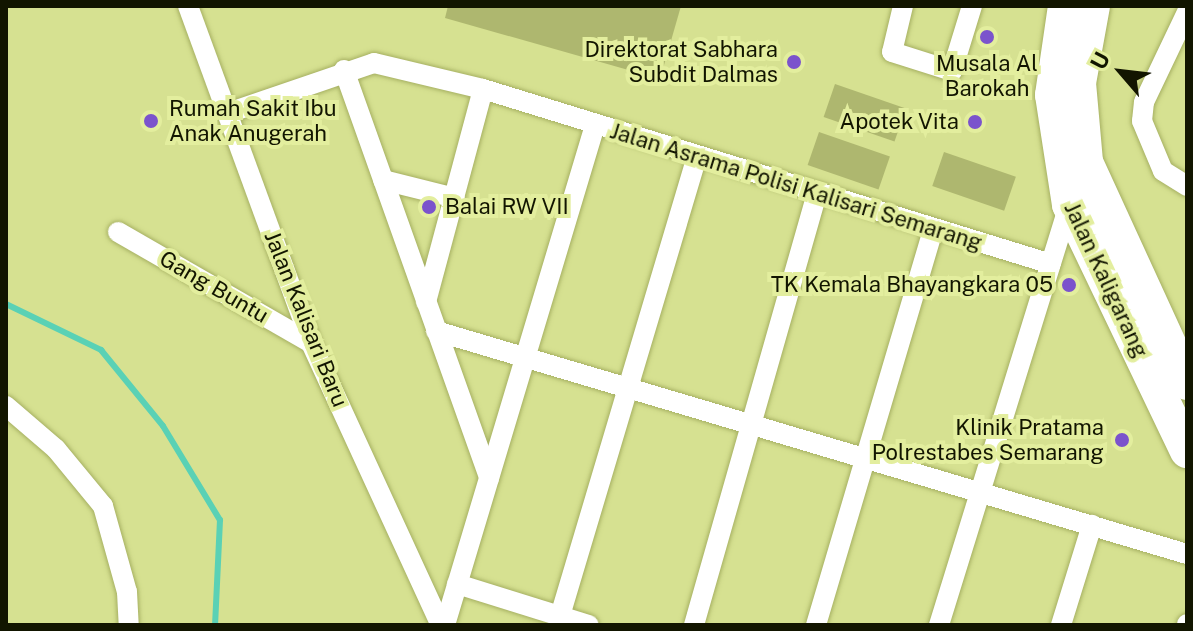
<!DOCTYPE html>
<style>
body{margin:0}
#map{position:relative;width:1193px;height:631px;overflow:hidden;background:#d6e191;font-family:"Public Sans",sans-serif}
div>[style]{position:absolute}
.green>*{inset:0;background:#aeb76f;transform-origin:0 0}
.stream>*{height:6px;margin:-3px;padding:0 3px;transform-origin:3px;border-radius:3px;background:#5ad1b5}
.roads{filter:drop-shadow(0 0 2px #a6b062) drop-shadow(0 0 2px #a6b062)}
.minor>*{height:20px;margin:-10px;padding:0 10px;transform-origin:10px;border-radius:10px;background:#fff}
.trunk>*{height:34px;margin:-17px;padding:0 17px;transform-origin:17px;border-radius:17px;background:#fff}
.dots>*{width:22px;height:22px;translate:-50% -50%;box-sizing:border-box;border:4px solid #e3ee9e;border-radius:50%}
span{translate:-50% -50%;white-space:nowrap;text-align:center;line-height:1.15;-webkit-text-stroke:8px #e3ee9e;paint-order:stroke}
.poi-label{font-size:22px;color:#121500}
.right{translate:-100% -50%;text-align:right}
.left{translate:0 -50%;text-align:left}
.street-label{font-size:22px;color:#121500}
.frame{position:absolute;inset:0;border:8px solid #121500;pointer-events:none}
.north{position:absolute;left:1081px;top:32px;width:80px;height:80px;-webkit-text-stroke:6px #e3ee9e;paint-order:stroke;rotate:298deg;font-size:22px;font-weight:700;line-height:32px;text-align:center;color:#121500}
.north::after{content:'';display:block;margin:auto;width:28px;height:36px;background:#121500;clip-path:polygon(50% 0,100% 100%,50% 72%,0 100%)}
</style>
<div id="map">
<div class="green">
<div style="clip-path:polygon(448px 6px,681px 6px,660px 79px,445px 18px)"></div>
<div style="left:835px;top:84px;width:75px;height:35px;rotate:19deg"></div>
<div style="left:819px;top:132px;width:75px;height:35px;rotate:19deg"></div>
<div style="left:944px;top:152px;width:76px;height:36px;rotate:19deg"></div>
</div>
<div class="stream">
<div style="left:6px;top:304px;width:106px;rotate:25.8deg"></div>
<div style="left:101px;top:350px;width:98px;rotate:50.8deg"></div>
<div style="left:163px;top:426px;width:110px;rotate:58.8deg"></div>
<div style="left:220px;top:520px;width:105px;rotate:92.7deg"></div>
</div>
<div class="roads">
<div class="minor">
<div style="left:188px;top:6px;width:359px;rotate:69.9deg"></div>
<div style="left:311px;top:343px;width:311px;rotate:65.3deg"></div>
<div style="left:903px;top:6px;width:47px;rotate:103.4deg"></div>
<div style="left:892px;top:52px;width:63px;rotate:17.6deg"></div>
<div style="left:952px;top:71px;width:68px;rotate:-72.9deg"></div>
<div style="left:1187px;top:12px;width:100px;rotate:115.5deg"></div>
<div style="left:1144px;top:102px;width:19px;rotate:96deg"></div>
<div style="left:1142px;top:121px;width:54px;rotate:67.2deg"></div>
<div style="left:1163px;top:171px;width:28px;rotate:32deg"></div>
<div style="left:344px;top:70px;width:433px;rotate:70.4deg"></div>
<div style="left:228px;top:113px;width:154px;rotate:-18.9deg"></div>
<div style="left:374px;top:63px;width:112px;rotate:13.4deg"></div>
<div style="left:483px;top:89px;width:594px;rotate:17.12deg"></div>
<div style="left:383px;top:180px;width:74px;rotate:14deg"></div>
<div style="left:118px;top:232px;width:223px;rotate:29.9deg"></div>
<div style="left:426px;top:302px;width:220px;rotate:-75deg"></div>
<div style="left:436px;top:331px;width:783px;rotate:16.54deg"></div>
<div style="left:6px;top:406px;width:66px;rotate:40.7deg"></div>
<div style="left:56px;top:449px;width:74px;rotate:50.5deg"></div>
<div style="left:103px;top:506px;width:89px;rotate:74.4deg"></div>
<div style="left:127px;top:592px;width:33px;rotate:87deg"></div>
<div style="left:457px;top:584px;width:138px;rotate:17.3deg"></div>
<div style="left:560px;top:616px;width:479px;rotate:-73.4deg"></div>
<div style="left:445px;top:625px;width:522px;rotate:-73.3deg"></div>
<div style="left:694px;top:625px;width:448px;rotate:-74.1deg"></div>
<div style="left:816px;top:625px;width:413px;rotate:-73.5deg"></div>
<div style="left:939px;top:625px;width:440px;rotate:-72.8deg"></div>
<div style="left:1061px;top:625px;width:105px;rotate:-72.8deg"></div>
<div style="left:1187px;top:625px;width:1px;rotate:-90deg"></div>
</div>
<div class="trunk">
<div style="left:1065px;top:6px;width:90px;rotate:98.3deg"></div>
<div style="left:1052px;top:95px;width:111px;rotate:81.2deg"></div>
<div style="left:1069px;top:205px;width:273px;rotate:64.4deg"></div>
<div style="left:1093px;top:6px;width:78px;rotate:100.3deg"></div>
<div style="left:1079px;top:83px;width:79px;rotate:84.9deg"></div>
<div style="left:1086px;top:162px;width:243px;rotate:65.4deg"></div>
</div>
</div>
<div class="dots">
<div style="left:987px;top:37px;background:#7b53cc"></div>
<div style="left:794px;top:62px;background:#7b53cc"></div>
<div style="left:151px;top:121px;background:#7b53cc"></div>
<div style="left:975px;top:122px;background:#7b53cc"></div>
<div style="left:429px;top:207px;background:#7b53cc"></div>
<div style="left:1069px;top:285px;background:#7b53cc"></div>
<div style="left:1122px;top:440px;background:#7b53cc"></div>
</div>
<div class="poi-label">
<span class="right" style="left:778px;top:62px">Direktorat Sabhara<br>Subdit Dalmas</span>
<span style="left:987px;top:76px">Musala Al<br>Barokah</span>
<span class="left" style="left:169px;top:121px">Rumah Sakit Ibu<br>Anak Anugerah</span>
<span class="right" style="left:959px;top:122px">Apotek Vita</span>
<span class="left" style="left:445px;top:207px">Balai RW VII</span>
<span class="right" style="left:1053px;top:285px">TK Kemala Bhayangkara 05</span>
<span class="right" style="left:1104px;top:440px">Klinik Pratama<br>Polrestabes Semarang</span>
</div>
<div class="street-label">
<span style="left:796px;top:187px;rotate:17deg">Jalan Asrama Polisi Kalisari Semarang</span>
<span style="left:1106px;top:280px;rotate:65deg">Jalan Kaligarang</span>
<span style="left:214px;top:287px;rotate:30deg">Gang Buntu</span>
<span style="left:306px;top:319px;rotate:68deg">Jalan Kalisari Baru</span>
</div>
<div class="frame"></div>
<div class="north">U</div>
</div>
